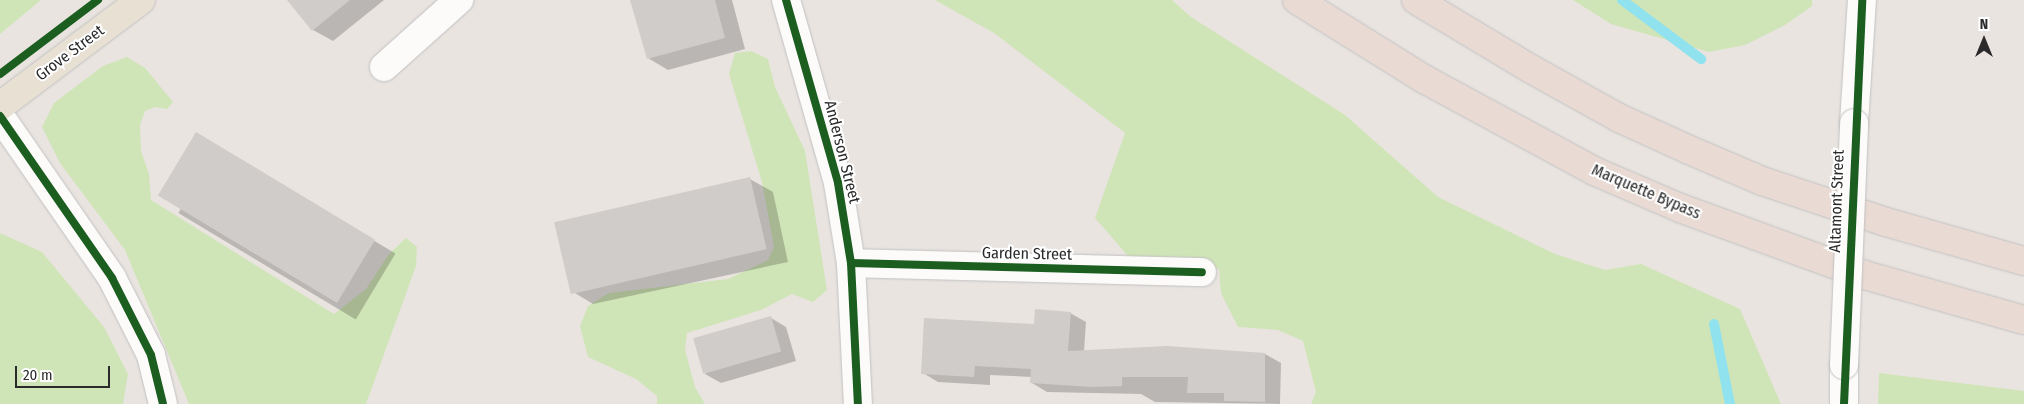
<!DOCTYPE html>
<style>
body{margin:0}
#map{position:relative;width:2024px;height:404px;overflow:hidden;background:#e9e4e0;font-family:"Fira Sans Condensed",sans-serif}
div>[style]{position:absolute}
.green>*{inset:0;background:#d0e5b7}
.shadow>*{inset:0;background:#0003;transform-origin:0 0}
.stream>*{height:10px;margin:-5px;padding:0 5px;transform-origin:5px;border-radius:5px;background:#90e2ee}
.building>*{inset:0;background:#cfccc9;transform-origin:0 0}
.roads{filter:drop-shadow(0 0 1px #c2c1c2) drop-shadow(0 0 1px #c2c1c2)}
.minor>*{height:28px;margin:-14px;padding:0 14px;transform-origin:14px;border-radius:14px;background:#fcfbfa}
.major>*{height:28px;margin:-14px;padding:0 14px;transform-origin:14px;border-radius:14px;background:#e7e0d3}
.highway>*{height:28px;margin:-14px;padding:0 14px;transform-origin:14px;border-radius:14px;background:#e9dad3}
.bridges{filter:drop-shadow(0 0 1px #c2c1c2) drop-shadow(0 0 1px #c2c1c2)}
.minor-bridge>*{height:28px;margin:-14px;padding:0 14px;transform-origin:14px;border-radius:14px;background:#fcfbfa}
.cycleway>*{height:8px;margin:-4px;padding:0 4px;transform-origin:4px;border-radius:4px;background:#1b5e20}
span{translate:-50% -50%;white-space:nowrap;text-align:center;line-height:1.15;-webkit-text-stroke:4px #fff;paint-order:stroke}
.street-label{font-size:16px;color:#2a2a2a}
.north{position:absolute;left:1959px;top:15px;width:50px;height:50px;-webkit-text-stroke:4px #fff;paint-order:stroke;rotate:0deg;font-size:14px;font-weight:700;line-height:20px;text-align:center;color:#2a2a2a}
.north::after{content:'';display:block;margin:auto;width:18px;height:22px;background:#2a2a2a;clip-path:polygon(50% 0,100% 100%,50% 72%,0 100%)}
.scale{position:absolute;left:15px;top:366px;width:95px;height:22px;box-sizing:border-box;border:2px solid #2a2a2a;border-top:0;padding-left:6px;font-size:15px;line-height:18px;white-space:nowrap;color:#2a2a2a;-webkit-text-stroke:4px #fff;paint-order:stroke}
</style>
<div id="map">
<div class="green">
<div style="clip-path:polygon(0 0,41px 0,0 34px)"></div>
<div style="clip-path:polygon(935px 0,1172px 0,1191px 17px,1345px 115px,1438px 197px,1555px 254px,1605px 270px,1641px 264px,1740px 309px,1781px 404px,1311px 404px,1316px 392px,1303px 341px,1278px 330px,1238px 327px,1221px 293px,1219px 269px,1129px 257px,1095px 218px,1125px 133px,994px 33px)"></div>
<div style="clip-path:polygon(1573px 0,1812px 0,1812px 6px,1785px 25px,1745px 45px,1709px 52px,1611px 24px)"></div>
<div style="clip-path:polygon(751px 51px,768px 59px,775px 87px,805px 151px,827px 290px,813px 302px,792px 294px,761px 310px,687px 333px,685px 350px,695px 387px,705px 404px,657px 404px,657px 396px,636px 379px,588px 357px,580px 326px,588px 306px,609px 293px,728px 279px,768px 260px,774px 247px,762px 182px,729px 74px,735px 53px)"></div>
<div style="clip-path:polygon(127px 57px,145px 68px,173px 102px,167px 109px,155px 107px,145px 111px,140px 125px,141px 151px,149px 174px,151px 200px,334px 314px,366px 289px,389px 254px,406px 238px,417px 247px,416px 266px,366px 404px,189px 404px,125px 250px,60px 163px,42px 127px,54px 103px,103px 66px)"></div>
<div style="clip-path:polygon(0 233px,42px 252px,104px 327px,128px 374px,123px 404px,0 404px)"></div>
<div style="clip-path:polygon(1879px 373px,2024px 391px,2024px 404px,1878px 404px)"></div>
</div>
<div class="shadow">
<div style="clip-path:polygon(289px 0,384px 0,333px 41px,313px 30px)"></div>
<div style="clip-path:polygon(631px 0,732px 0,745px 49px,668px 70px,648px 58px)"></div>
<div style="left:218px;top:147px;width:207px;height:77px;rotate:31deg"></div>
<div style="clip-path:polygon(750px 179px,773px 192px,788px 262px,593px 304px,570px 290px)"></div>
<div style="clip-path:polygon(1070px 313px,1086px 322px,1084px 351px,1265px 354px,1281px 363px,1280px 404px,1155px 402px,1141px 394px,1047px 392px,1032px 383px,1032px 377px,990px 375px,990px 385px,938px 382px,923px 373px)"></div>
<div style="clip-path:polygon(771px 318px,786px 327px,796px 361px,721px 383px,705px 374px)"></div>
</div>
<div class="stream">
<div style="left:1622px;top:0;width:99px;rotate:36.8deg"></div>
<div style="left:1714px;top:324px;width:82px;rotate:78.7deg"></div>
</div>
<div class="building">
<div style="clip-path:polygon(287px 0,350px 0,312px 31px)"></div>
<div style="clip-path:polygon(630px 0,715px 0,725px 38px,647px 59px)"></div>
<div style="left:196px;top:132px;width:209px;height:74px;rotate:31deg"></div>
<div style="left:750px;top:177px;width:74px;height:201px;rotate:77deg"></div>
<div style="clip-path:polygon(1035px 309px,1071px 312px,1068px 351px,1167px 346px,1265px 353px,1265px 402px,1224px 401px,1224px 393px,1187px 393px,1188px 377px,1122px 377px,1122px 386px,1092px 387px,1030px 383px,1031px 369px,975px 366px,974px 377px,921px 374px,924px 318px,1034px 324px)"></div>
<div style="left:771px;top:316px;width:37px;height:81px;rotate:74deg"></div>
</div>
<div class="roads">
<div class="minor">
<div style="left:786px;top:0;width:190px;rotate:74.1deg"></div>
<div style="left:838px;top:183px;width:81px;rotate:80.8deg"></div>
<div style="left:851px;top:263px;width:141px;rotate:87.2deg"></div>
<div style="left:384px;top:67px;width:101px;rotate:-41.8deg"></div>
<div style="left:0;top:116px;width:197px;rotate:55.3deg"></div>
<div style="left:112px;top:278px;width:86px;rotate:63.1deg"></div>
<div style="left:151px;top:355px;width:50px;rotate:76.2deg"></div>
<div style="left:1854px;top:123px;width:123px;rotate:-86.3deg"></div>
<div style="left:851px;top:263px;width:351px;rotate:1.5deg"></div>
<div style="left:1844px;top:404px;width:39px;rotate:-90deg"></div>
</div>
<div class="major">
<div style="left:0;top:106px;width:176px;rotate:-36.9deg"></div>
</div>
<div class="highway">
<div style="left:1297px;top:0;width:150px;rotate:31.9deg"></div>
<div style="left:1424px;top:79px;width:193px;rotate:28.4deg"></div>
<div style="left:1594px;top:171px;width:94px;rotate:23.3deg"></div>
<div style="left:1680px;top:208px;width:193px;rotate:20deg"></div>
<div style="left:1861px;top:274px;width:169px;rotate:15.8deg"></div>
<div style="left:1416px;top:0;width:134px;rotate:31deg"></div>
<div style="left:1531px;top:69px;width:101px;rotate:29.1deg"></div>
<div style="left:1619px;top:118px;width:75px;rotate:24.5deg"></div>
<div style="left:1687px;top:149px;width:82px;rotate:23.1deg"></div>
<div style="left:1762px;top:181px;width:131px;rotate:18.3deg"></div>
<div style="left:1886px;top:222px;width:143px;rotate:15.8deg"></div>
</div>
</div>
<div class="bridges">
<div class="minor-bridge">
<div style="left:1844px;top:365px;width:242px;rotate:-87.6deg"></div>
</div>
</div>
<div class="cycleway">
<div style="left:786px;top:0;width:190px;rotate:74.1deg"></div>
<div style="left:838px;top:183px;width:81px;rotate:80.8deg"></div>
<div style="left:851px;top:263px;width:141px;rotate:87.2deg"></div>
<div style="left:0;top:74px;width:123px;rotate:-37.1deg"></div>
<div style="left:0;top:116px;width:197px;rotate:55.3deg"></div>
<div style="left:112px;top:278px;width:86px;rotate:63.1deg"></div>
<div style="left:151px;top:355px;width:50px;rotate:76.2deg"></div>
<div style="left:851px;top:263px;width:351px;rotate:1.5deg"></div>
<div style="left:1844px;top:404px;width:404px;rotate:-87.4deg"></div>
</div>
<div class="street-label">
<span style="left:70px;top:53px;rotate:-37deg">Grove Street</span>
<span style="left:842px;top:152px;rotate:76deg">Anderson Street</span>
<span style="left:1646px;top:192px;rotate:23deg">Marquette Bypass</span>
<span style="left:1837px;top:201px;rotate:-88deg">Altamont Street</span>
<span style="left:1027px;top:254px;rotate:1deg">Garden Street</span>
</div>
<div class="north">N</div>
<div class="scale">20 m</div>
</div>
